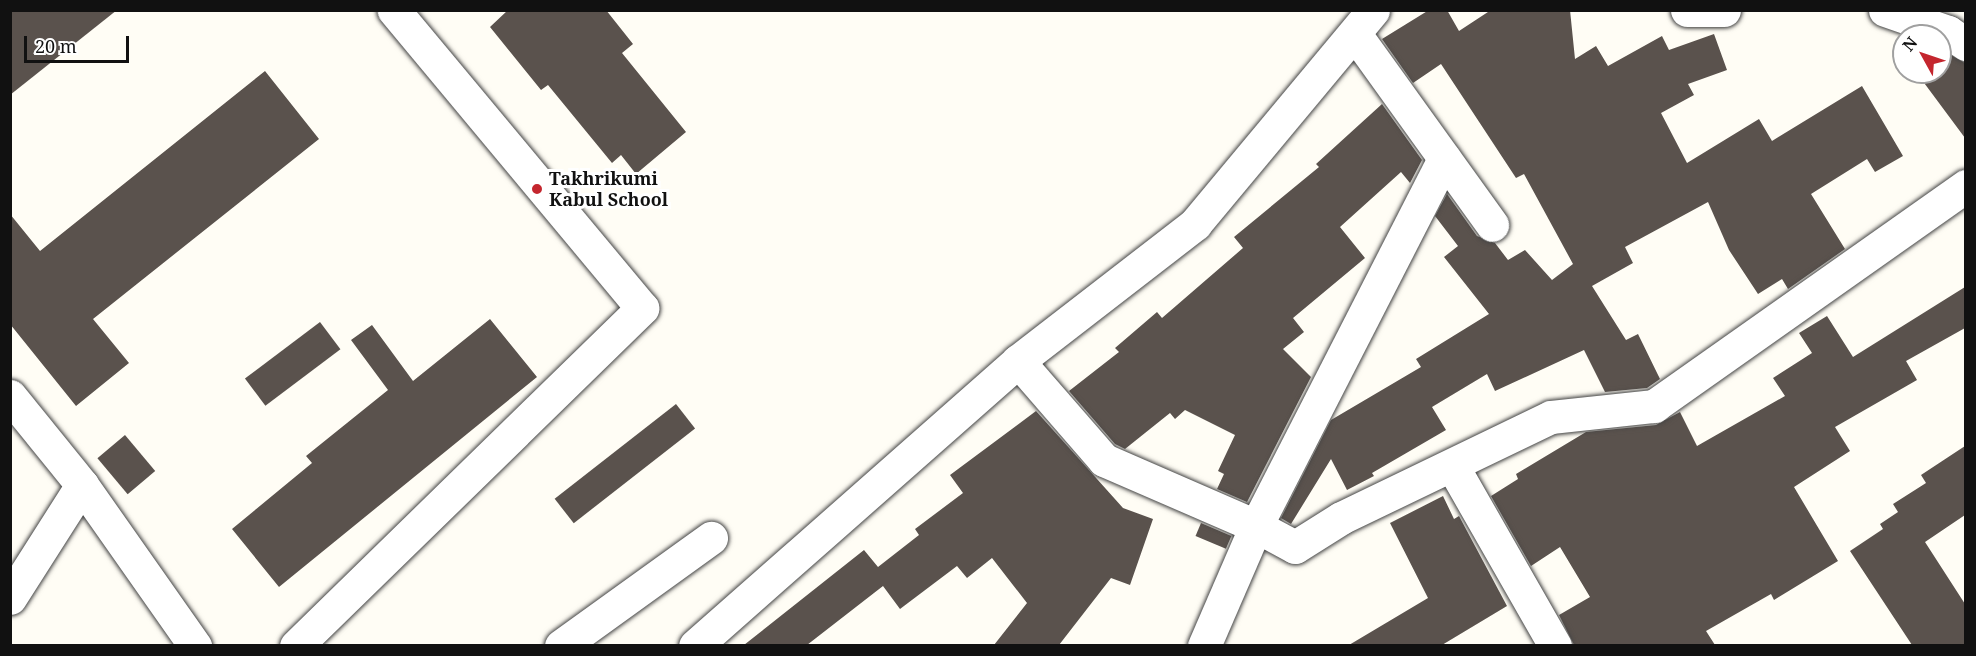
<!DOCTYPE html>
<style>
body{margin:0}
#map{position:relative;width:1976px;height:656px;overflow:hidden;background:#fffdf5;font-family:"Noto Serif",serif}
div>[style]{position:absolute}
.building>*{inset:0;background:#5a524d;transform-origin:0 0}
.roads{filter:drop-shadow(0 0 2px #444) drop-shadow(0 0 2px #444)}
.minor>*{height:33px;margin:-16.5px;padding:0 16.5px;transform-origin:16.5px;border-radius:16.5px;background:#fff}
.dots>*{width:16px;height:16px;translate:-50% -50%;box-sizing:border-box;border:3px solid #fff;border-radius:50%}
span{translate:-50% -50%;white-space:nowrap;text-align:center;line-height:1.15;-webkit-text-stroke:6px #fff;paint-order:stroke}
.poi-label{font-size:18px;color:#111;font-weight:700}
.left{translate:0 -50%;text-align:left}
.frame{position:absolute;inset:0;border:12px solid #111;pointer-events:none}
.north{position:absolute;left:1892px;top:24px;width:60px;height:60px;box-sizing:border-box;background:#fff;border:2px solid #a0a0a0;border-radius:50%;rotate:310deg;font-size:16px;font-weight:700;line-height:24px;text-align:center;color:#111}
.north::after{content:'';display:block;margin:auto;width:21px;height:27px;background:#c4262e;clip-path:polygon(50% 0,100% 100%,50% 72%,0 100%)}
.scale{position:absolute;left:24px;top:36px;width:105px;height:27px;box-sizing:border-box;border:3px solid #111;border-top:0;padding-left:8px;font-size:18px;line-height:21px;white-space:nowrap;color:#111;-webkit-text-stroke:4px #fff;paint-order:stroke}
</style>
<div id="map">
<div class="building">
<div style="clip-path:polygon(10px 10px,117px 10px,10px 95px)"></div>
<div style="clip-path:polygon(508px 10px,606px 10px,633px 44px,622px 53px,686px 132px,636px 174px,621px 155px,612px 163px,548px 85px,541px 90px,490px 27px)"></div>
<div style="clip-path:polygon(1429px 10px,1447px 10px,1459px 31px,1491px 10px,1570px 10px,1575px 59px,1596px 46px,1608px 66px,1662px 36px,1669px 50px,1714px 34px,1727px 70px,1688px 84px,1694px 95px,1661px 113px,1687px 163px,1759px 119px,1772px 141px,1862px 86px,1903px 156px,1875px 172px,1867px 159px,1811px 194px,1845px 249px,1788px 289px,1782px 279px,1758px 294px,1729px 250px,1708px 202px,1625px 247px,1633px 263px,1592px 286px,1626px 340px,1638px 334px,1660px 379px,1647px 388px,1605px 392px,1584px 350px,1495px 391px,1487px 374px,1432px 407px,1446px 430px,1372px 473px,1374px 476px,1347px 490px,1331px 459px,1291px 524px,1281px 518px,1331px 420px,1421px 367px,1416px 359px,1489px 314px,1444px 257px,1458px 246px,1435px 216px,1447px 194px,1477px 236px,1495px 243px,1508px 260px,1525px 250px,1552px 280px,1573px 264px,1524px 174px,1516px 178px,1441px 64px,1413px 83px,1382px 39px)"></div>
<div style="clip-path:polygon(1940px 49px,1965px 63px,1965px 138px,1916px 72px,1940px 72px)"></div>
<div style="clip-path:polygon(265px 71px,319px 139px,93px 319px,129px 363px,76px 406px,10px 324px,10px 214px,40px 251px)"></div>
<div style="clip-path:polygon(1382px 104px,1422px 160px,1410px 183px,1401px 172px,1340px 227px,1365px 258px,1293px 318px,1304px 332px,1283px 349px,1311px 377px,1247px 502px,1217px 489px,1224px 474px,1218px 471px,1235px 435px,1185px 410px,1175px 419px,1170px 413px,1125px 449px,1115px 444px,1069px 391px,1119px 352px,1115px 348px,1157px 312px,1162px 318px,1243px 248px,1234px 237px,1319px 167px,1316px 164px)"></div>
<div style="clip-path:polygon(1965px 287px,1965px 328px,1906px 361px,1917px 380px,1835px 427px,1850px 451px,1794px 487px,1838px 561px,1774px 600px,1771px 594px,1706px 631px,1715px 645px,1574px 645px,1559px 615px,1590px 597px,1560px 547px,1531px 566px,1491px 496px,1518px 479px,1516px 474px,1586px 432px,1656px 425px,1680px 412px,1697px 446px,1785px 396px,1773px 378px,1812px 353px,1799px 333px,1827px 316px,1853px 357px)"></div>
<div style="clip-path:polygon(490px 319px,537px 377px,279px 587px,232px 529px,312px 463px,306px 456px,388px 390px,351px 340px,372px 325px,413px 381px)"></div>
<div style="left:320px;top:322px;width:34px;height:94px;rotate:53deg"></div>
<div style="left:676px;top:404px;width:31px;height:154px;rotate:52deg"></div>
<div style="clip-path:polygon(1036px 411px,1123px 508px,1153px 519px,1130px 585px,1111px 578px,1059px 645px,994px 645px,1027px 603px,992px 558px,967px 578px,957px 566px,900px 609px,883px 586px,807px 645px,744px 645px,864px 550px,878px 567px,919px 535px,915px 529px,963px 493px,950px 475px)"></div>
<div style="left:125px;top:435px;width:47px;height:36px;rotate:50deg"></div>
<div style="clip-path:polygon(1965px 446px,1965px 515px,1925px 542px,1965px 604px,1965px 645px,1912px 645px,1850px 551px,1883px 529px,1880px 524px,1898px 512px,1893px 504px,1926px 483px,1921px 475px)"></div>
<div style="clip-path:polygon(1443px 496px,1454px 519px,1459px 516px,1507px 606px,1442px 645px,1349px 645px,1428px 598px,1390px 523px)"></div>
<div style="left:1201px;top:523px;width:33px;height:14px;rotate:23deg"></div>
</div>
<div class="roads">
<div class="minor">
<div style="left:1687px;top:10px;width:37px"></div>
<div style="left:1885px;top:10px;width:67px;rotate:19.2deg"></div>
<div style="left:1948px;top:32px;width:22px;rotate:34deg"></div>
<div style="left:1355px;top:34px;width:235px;rotate:54.3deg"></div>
<div style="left:1018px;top:361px;width:131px;rotate:49deg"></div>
<div style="left:1104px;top:460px;width:166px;rotate:23.5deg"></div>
<div style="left:1256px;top:526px;width:44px;rotate:28.3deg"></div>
<div style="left:1295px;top:547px;width:54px;rotate:-32.2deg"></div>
<div style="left:1341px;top:518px;width:233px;rotate:-25.7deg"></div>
<div style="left:1551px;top:417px;width:104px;rotate:-6.1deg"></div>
<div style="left:1654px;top:406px;width:382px;rotate:-35.2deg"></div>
<div style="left:10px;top:396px;width:114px;rotate:51deg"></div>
<div style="left:82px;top:485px;width:197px;rotate:54.9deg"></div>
<div style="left:1453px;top:467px;width:206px;rotate:60.3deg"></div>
<div style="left:10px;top:598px;width:134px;rotate:-57.5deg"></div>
<div style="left:296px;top:646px;width:484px;rotate:-44.3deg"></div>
<div style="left:642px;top:308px;width:388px;rotate:-129.8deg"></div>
<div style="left:561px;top:646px;width:185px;rotate:-35.8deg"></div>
<div style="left:695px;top:646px;width:431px;rotate:-41.4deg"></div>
<div style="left:1018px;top:361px;width:224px;rotate:-37.7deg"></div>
<div style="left:1195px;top:224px;width:278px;rotate:-50.2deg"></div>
<div style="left:1204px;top:646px;width:131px;rotate:-66.6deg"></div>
<div style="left:1256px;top:526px;width:413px;rotate:-62.9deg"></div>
</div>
</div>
<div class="dots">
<div style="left:537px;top:189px;background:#c4262e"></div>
</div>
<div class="poi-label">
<span class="left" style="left:549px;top:189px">Takhrikumi<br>Kabul School</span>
</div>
<div class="frame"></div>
<div class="north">N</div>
<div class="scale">20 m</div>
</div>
